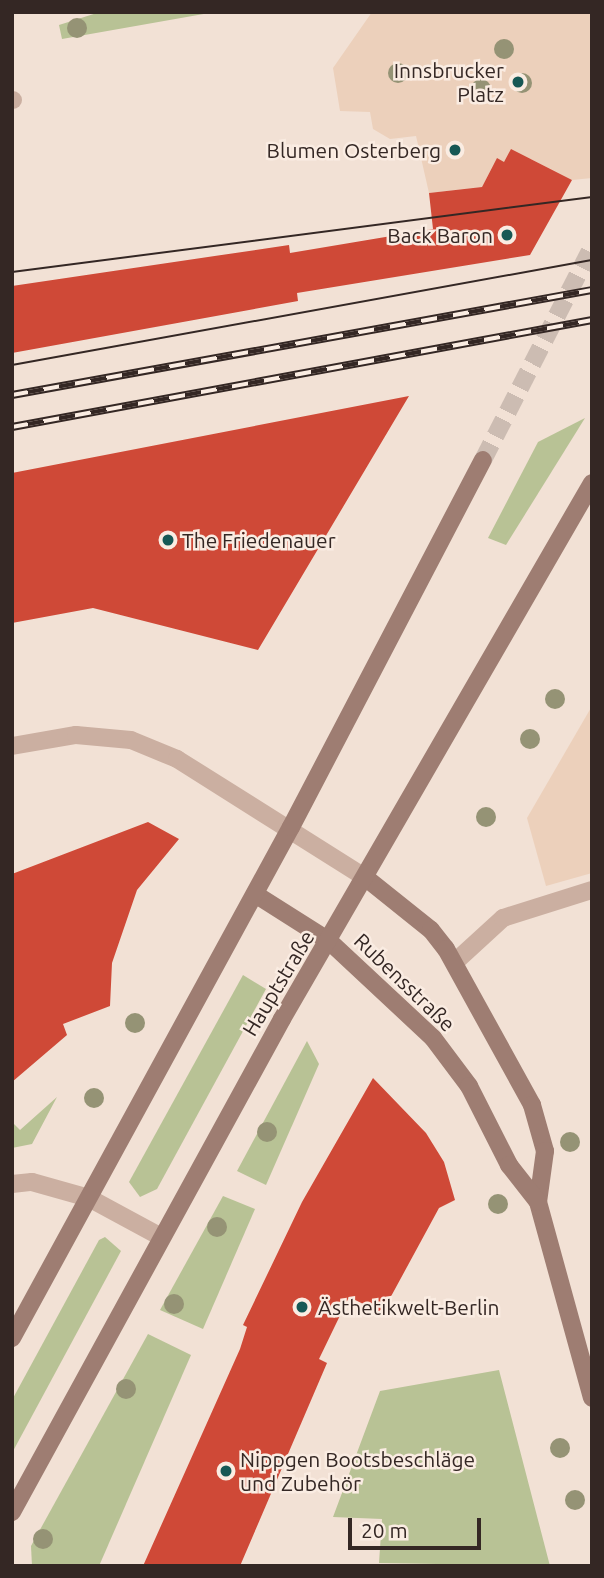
<!DOCTYPE html>
<meta charset="utf-8">
<style>
body{margin:0}
#map{position:relative;width:604px;height:1578px;overflow:hidden;background:#f2e1d5;font-family:Ubuntu,sans-serif}
div>[style]{position:absolute}
.green>*{inset:0;background:#b8c295}
.plaza>*{inset:0;background:#ecd0bb}
.building>*{inset:0;background:#cf4937}
.secondary-tunnel>*{height:18px;margin-top:-9px;transform-origin:0;background:repeating-linear-gradient(90deg,#ccbcb2 0 18px,transparent 0 27px)}
.lane>*{height:18px;margin:-9px;padding:0 9px;transform-origin:9px;border-radius:9px;background:#cbafa1}
.street>*{height:18px;margin:-9px;padding:0 9px;transform-origin:9px;border-radius:9px;background:#cbafa1}
.secondary>*{height:18px;margin:-9px;padding:0 9px;transform-origin:9px;border-radius:9px;background:#9e7d72}
.tram>*{height:2px;margin:-1px;padding:0 1px;transform-origin:1px;border-radius:1px;background:#342724}
.rail>*{height:8px;margin-top:-4px;transform-origin:0;background:repeating-linear-gradient(90deg,#faece2 0 16px,#342724 0 32px);box-sizing:border-box;border-block:2px solid #342724}
.trees>*{width:20px;height:20px;margin:-10px;border-radius:50%;background:#959375}
.dots>*{width:19px;height:19px;translate:-50% -50%;box-sizing:border-box;border:4px solid #faece2;border-radius:50%}
span{translate:-50% -50%;white-space:nowrap;text-align:center;line-height:1.15;-webkit-text-stroke:5px #faece2;paint-order:stroke}
.poi-label{font-size:21px;color:#342724}
.right{translate:-100% -50%;text-align:right}
.left{translate:0 -50%;text-align:left}
.street-label{font-size:21px;color:#342724}
.frame{position:absolute;inset:0;border:14px solid #342724;pointer-events:none}
.scale{position:absolute;left:348px;top:1518px;width:133px;height:32px;box-sizing:border-box;border:4px solid #342724;border-top:0;padding-left:9px;font-size:21px;line-height:24px;white-space:nowrap;color:#342724;-webkit-text-stroke:5px #faece2;paint-order:stroke}
</style>
<div id="map">
<div class="green">
<div style="clip-path:polygon(100px 12px,215px 12px,62px 39px,59px 25px)"></div>
<div style="clip-path:polygon(585px 418px,506px 545px,488px 538px,538px 442px)"></div>
<div style="clip-path:polygon(243px 975px,266px 989px,157px 1189px,140px 1197px,129px 1182px)"></div>
<div style="clip-path:polygon(307px 1041px,319px 1064px,266px 1185px,237px 1171px)"></div>
<div style="clip-path:polygon(57px 1097px,32px 1144px,12px 1148px,12px 1122px,20px 1130px)"></div>
<div style="clip-path:polygon(223px 1196px,255px 1209px,203px 1329px,160px 1310px)"></div>
<div style="clip-path:polygon(105px 1237px,121px 1251px,12px 1453px,12px 1400px,99px 1240px)"></div>
<div style="clip-path:polygon(148px 1334px,191px 1355px,99px 1566px,32px 1566px,31px 1546px)"></div>
<div style="clip-path:polygon(499px 1370px,550px 1566px,379px 1563px,382px 1519px,333px 1517px,380px 1391px)"></div>
</div>
<div class="plaza">
<div style="clip-path:polygon(372px 12px,592px 12px,592px 178px,572px 180px,531px 159px,494px 164px,482px 187px,429px 193px,416px 136px,390px 139px,373px 129px,370px 112px,340px 111px,333px 68px)"></div>
<div style="clip-path:polygon(592px 706px,592px 873px,546px 886px,527px 818px)"></div>
</div>
<div class="building">
<div style="clip-path:polygon(511px 149px,572px 180px,530px 255px,297px 293px,298px 301px,12px 353px,12px 286px,289px 245px,290px 253px,433px 229px,429px 193px,482px 187px,497px 158px,504px 162px)"></div>
<div style="clip-path:polygon(409px 396px,258px 650px,93px 608px,12px 623px,12px 473px)"></div>
<div style="clip-path:polygon(148px 822px,179px 839px,137px 890px,112px 963px,110px 1006px,63px 1024px,67px 1035px,12px 1082px,12px 874px)"></div>
<div style="clip-path:polygon(373px 1078px,426px 1133px,444px 1162px,455px 1200px,439px 1208px,382px 1313px,349px 1297px,319px 1359px,327px 1363px,240px 1566px,143px 1566px,240px 1349px,247px 1327px,243px 1325px,302px 1202px)"></div>
</div>
<div class="secondary-tunnel">
<div style="left:483px;top:460px;width:239px;rotate:-62.9deg"></div>
</div>
<div class="lane">
<div style="left:12px;top:100px;width:1px"></div>
<div style="left:12px;top:1184px;width:20px;rotate:-6deg"></div>
<div style="left:32px;top:1182px;width:59px;rotate:15.7deg"></div>
<div style="left:89px;top:1198px;width:82px;rotate:28.4deg"></div>
</div>
<div class="street">
<div style="left:12px;top:746px;width:65px;rotate:-9.8deg"></div>
<div style="left:76px;top:735px;width:55px;rotate:5.2deg"></div>
<div style="left:131px;top:740px;width:50px;rotate:22.4deg"></div>
<div style="left:177px;top:759px;width:223px;rotate:32.2deg"></div>
<div style="left:455px;top:962px;width:65px;rotate:-42.5deg"></div>
<div style="left:503px;top:918px;width:93px;rotate:-17.5deg"></div>
</div>
<div class="secondary">
<div style="left:366px;top:878px;width:83px;rotate:38.7deg"></div>
<div style="left:431px;top:930px;width:24px;rotate:52deg"></div>
<div style="left:446px;top:949px;width:178px;rotate:61.1deg"></div>
<div style="left:532px;top:1105px;width:48px;rotate:74.2deg"></div>
<div style="left:545px;top:1151px;width:51px;rotate:97.8deg"></div>
<div style="left:538px;top:1202px;width:203px;rotate:74.6deg"></div>
<div style="left:255px;top:894px;width:88px;rotate:32.4deg"></div>
<div style="left:329px;top:941px;width:142px;rotate:43deg"></div>
<div style="left:433px;top:1038px;width:60px;rotate:53.1deg"></div>
<div style="left:469px;top:1086px;width:89px;rotate:63.1deg"></div>
<div style="left:509px;top:1165px;width:47px;rotate:51.9deg"></div>
<div style="left:12px;top:1338px;width:582px;rotate:-61.37deg"></div>
<div style="left:291px;top:827px;width:414px;rotate:-62.4deg"></div>
<div style="left:12px;top:1512px;width:562px;rotate:-61.29deg"></div>
<div style="left:282px;top:1019px;width:619px;rotate:-59.96deg"></div>
</div>
<div class="tram">
<div style="left:12px;top:272px;width:585px;rotate:-7.37deg"></div>
<div style="left:12px;top:365px;width:589px;rotate:-10.26deg"></div>
</div>
<div class="rail">
<div style="left:12px;top:395px;width:589px;rotate:-10.26deg"></div>
<div style="left:12px;top:427px;width:590px;rotate:-10.45deg"></div>
</div>
<div class="trees">
<div style="left:77px;top:28px"></div>
<div style="left:504px;top:49px"></div>
<div style="left:398px;top:73px"></div>
<div style="left:522px;top:83px"></div>
<div style="left:481px;top:89px"></div>
<div style="left:555px;top:699px"></div>
<div style="left:530px;top:739px"></div>
<div style="left:486px;top:817px"></div>
<div style="left:135px;top:1023px"></div>
<div style="left:94px;top:1098px"></div>
<div style="left:267px;top:1132px"></div>
<div style="left:570px;top:1142px"></div>
<div style="left:498px;top:1204px"></div>
<div style="left:217px;top:1227px"></div>
<div style="left:174px;top:1304px"></div>
<div style="left:126px;top:1389px"></div>
<div style="left:560px;top:1448px"></div>
<div style="left:575px;top:1500px"></div>
<div style="left:43px;top:1539px"></div>
</div>
<div class="dots">
<div style="left:518px;top:82px;background:#175855"></div>
<div style="left:455px;top:150px;background:#175855"></div>
<div style="left:507px;top:235px;background:#175855"></div>
<div style="left:168px;top:540px;background:#175855"></div>
<div style="left:302px;top:1307px;background:#175855"></div>
<div style="left:226px;top:1471px;background:#175855"></div>
</div>
<div class="poi-label">
<span class="right" style="left:504px;top:82px">Innsbrucker<br>Platz</span>
<span class="right" style="left:441px;top:150px">Blumen Osterberg</span>
<span class="right" style="left:493px;top:235px">Back Baron</span>
<span class="left" style="left:182px;top:540px">The Friedenauer</span>
<span class="left" style="left:318px;top:1307px">Ästhetikwelt-Berlin</span>
<span class="left" style="left:240px;top:1471px">Nippgen Bootsbeschläge<br>und Zubehör</span>
</div>
<div class="street-label">
<span style="left:405px;top:982px;rotate:44deg">Rubensstraße</span>
<span style="left:278px;top:983px;rotate:-59deg">Hauptstraße</span>
</div>
<div class="frame"></div>
<div class="scale">20 m</div>
</div>
